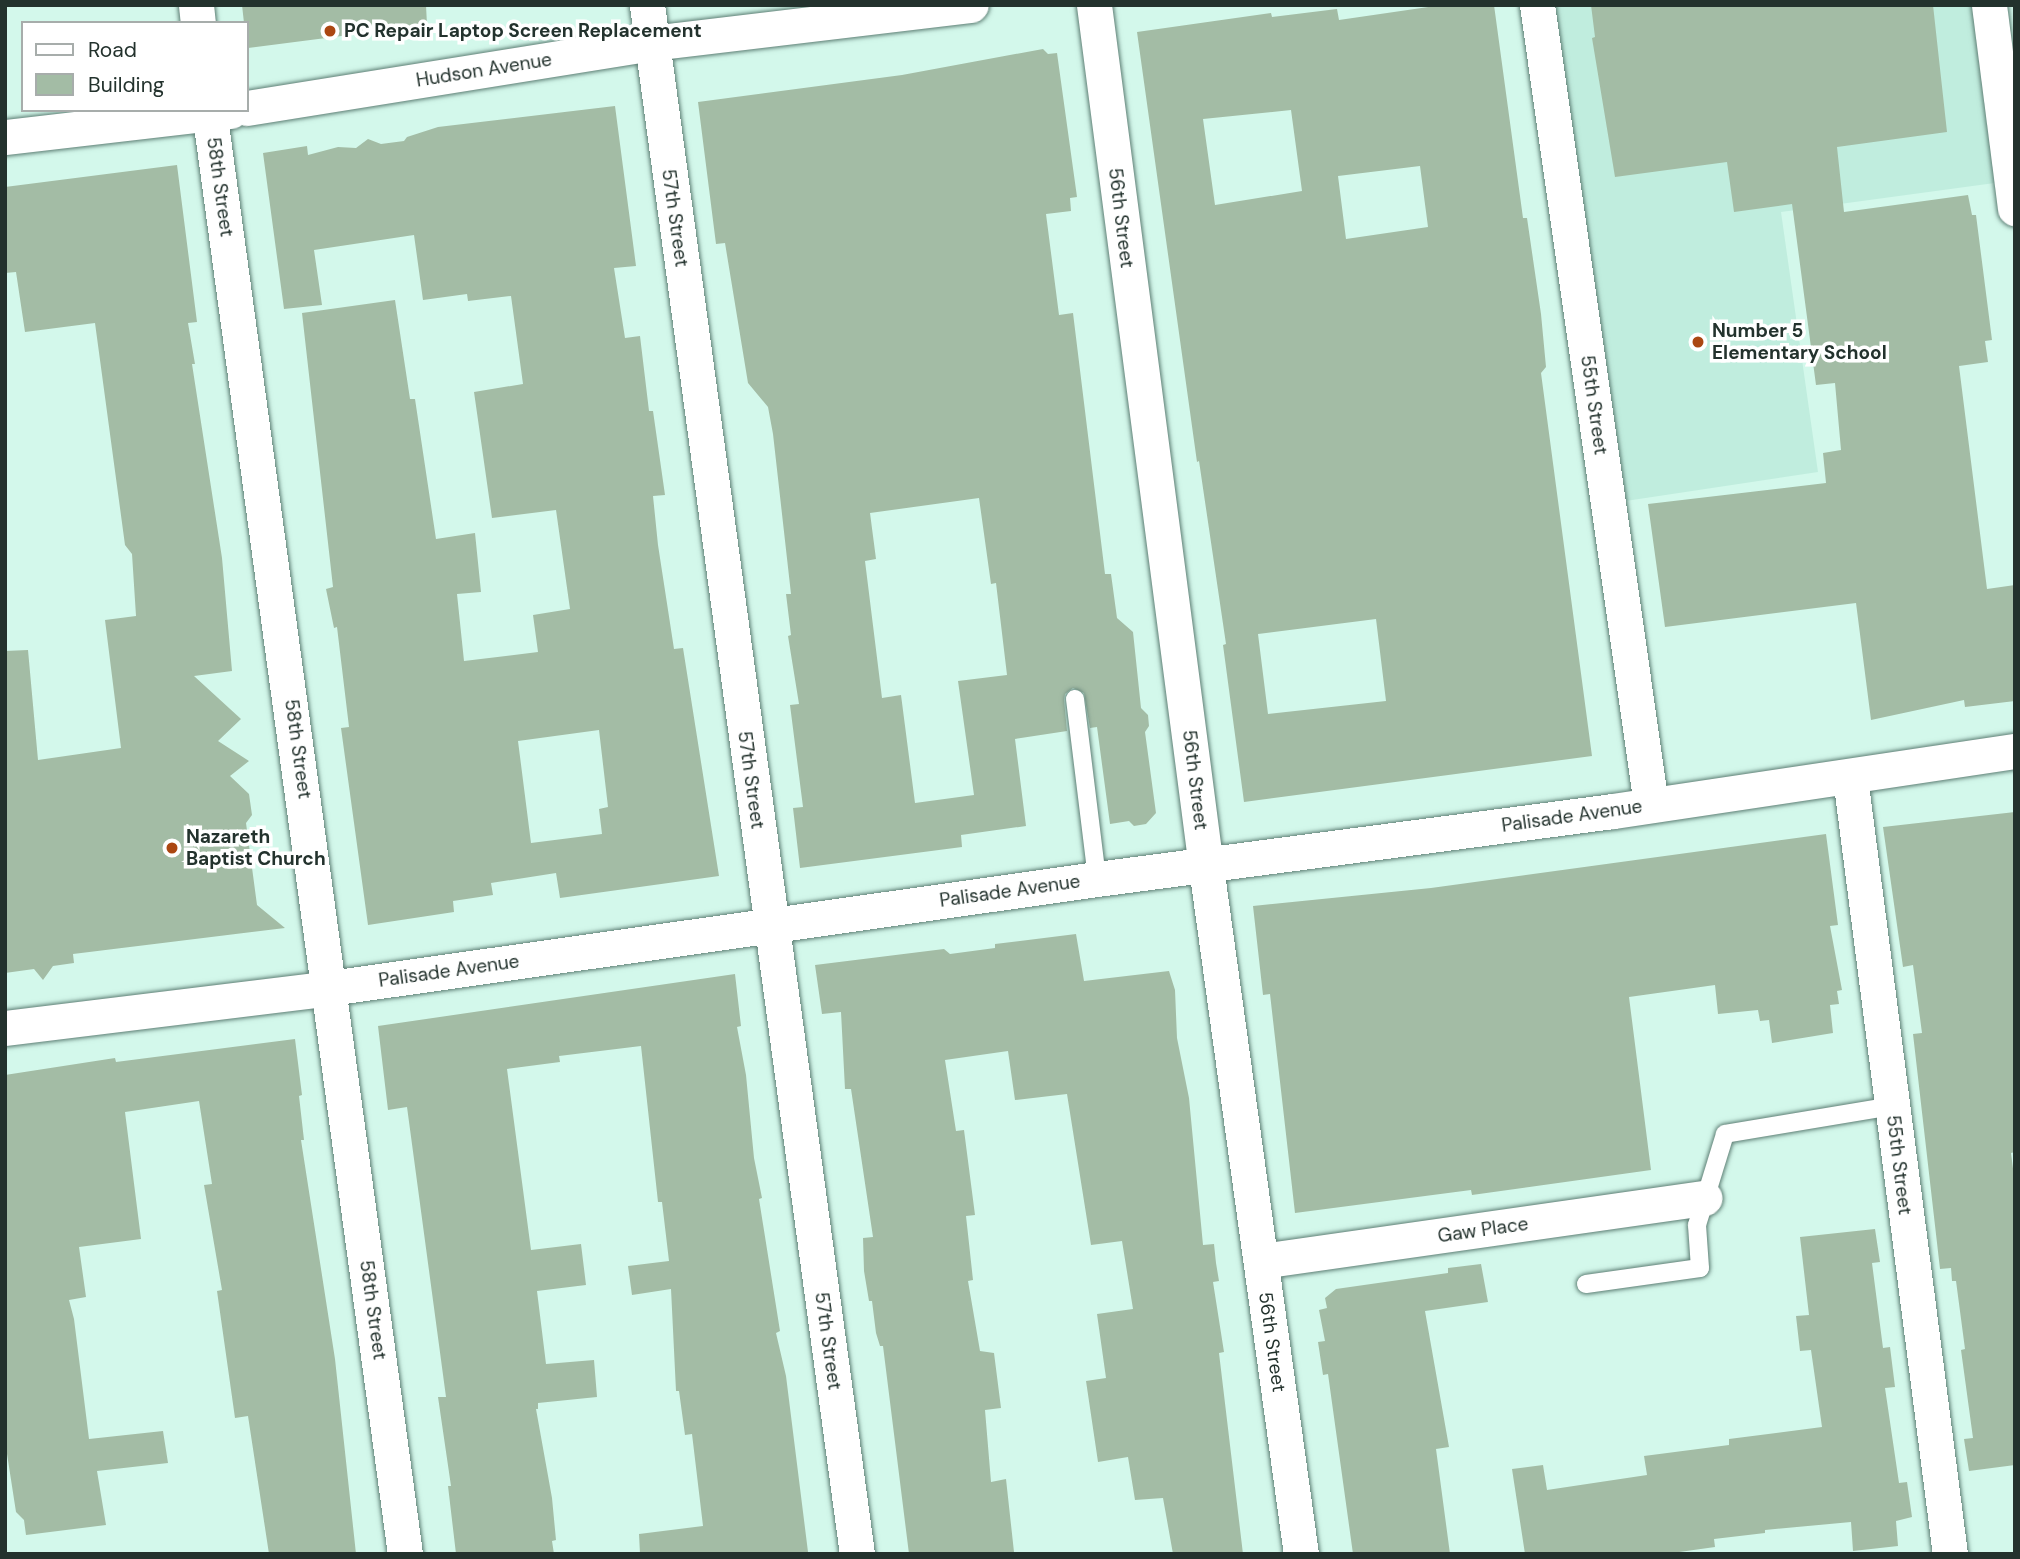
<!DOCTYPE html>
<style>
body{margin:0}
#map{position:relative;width:2020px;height:1559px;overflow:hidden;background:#d3f8eb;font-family:"DM Sans",sans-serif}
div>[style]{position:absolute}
.built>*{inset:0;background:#c0edde}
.building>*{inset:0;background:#a3bca5}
.roads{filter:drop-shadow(0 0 2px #5e7f75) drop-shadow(0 0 2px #5e7f75)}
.lane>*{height:18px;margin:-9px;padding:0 9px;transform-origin:9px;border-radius:9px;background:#fff}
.street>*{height:35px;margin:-17.5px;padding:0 17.5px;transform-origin:17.5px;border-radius:17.5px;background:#fff}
.dots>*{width:19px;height:19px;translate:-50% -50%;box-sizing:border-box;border:4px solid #fff;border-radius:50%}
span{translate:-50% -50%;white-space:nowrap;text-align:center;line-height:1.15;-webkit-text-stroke:7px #fff;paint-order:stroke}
.poi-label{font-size:19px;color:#23322d;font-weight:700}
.left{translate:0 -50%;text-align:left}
.street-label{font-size:19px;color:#23322d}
.frame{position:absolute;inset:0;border:7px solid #23322d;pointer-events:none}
.legend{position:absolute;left:21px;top:21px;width:228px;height:91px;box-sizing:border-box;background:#fff;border:2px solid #a7adab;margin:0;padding:9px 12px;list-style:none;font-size:21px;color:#23322d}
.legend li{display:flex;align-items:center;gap:14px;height:35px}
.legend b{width:35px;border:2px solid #a7adab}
</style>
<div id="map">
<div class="built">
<div style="clip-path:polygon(1550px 5px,1978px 5px,2002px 182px,1781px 212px,1818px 472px,1619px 502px)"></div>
</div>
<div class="building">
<div style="clip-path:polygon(242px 5px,426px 5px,427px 25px,248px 48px,247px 23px,244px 23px)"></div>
<div style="clip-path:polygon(evenodd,1442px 5px,1494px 5px,1523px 218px,1527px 218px,1541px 314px,1546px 367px,1541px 373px,1592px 756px,1244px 802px,1223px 645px,1226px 644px,1199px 461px,1197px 462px,1137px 32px,1271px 13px,1272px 17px,1337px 9px,1339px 20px,1442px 5px,1291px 110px,1302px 191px,1215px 205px,1203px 119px,1291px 110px,1442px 5px,1420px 166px,1428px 227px,1346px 239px,1338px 176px,1420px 166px,1442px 5px,1376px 619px,1386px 701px,1268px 714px,1258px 634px,1376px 619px)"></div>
<div style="clip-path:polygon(1591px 5px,1933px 5px,1947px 132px,1837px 147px,1844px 212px,1968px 195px,1972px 215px,1976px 215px,1992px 340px,1985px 341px,1988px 362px,1959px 366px,1987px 589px,2015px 585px,2015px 701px,1965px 707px,1964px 700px,1871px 720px,1856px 603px,1665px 627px,1648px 504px,1826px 483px,1823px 453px,1841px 450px,1835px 383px,1816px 385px,1792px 204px,1734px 212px,1727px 162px,1615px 177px,1592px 38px,1595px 37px)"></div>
<div style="clip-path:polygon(evenodd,1043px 49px,1048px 54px,1057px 53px,1077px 197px,1070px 198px,1071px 211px,1046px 214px,1059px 315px,1073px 313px,1105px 574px,1111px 574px,1117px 618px,1133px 632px,1141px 708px,1148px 715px,1149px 726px,1145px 732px,1156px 813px,1146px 824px,1134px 826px,1129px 821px,1110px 824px,1097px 727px,1090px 728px,1084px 693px,1073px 688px,1065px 694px,1064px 700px,1067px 731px,1015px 739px,1026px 826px,961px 835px,962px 847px,800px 868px,793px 808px,803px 807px,790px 705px,799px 704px,788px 636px,791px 635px,786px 594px,791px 594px,773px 434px,768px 407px,748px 383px,725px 243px,716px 244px,698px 102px,902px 75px,1043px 49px,979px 498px,991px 584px,996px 583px,1007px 675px,958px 681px,974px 795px,915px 803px,901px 695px,882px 698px,865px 561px,876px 559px,870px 513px,979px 498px)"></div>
<div style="clip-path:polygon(evenodd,615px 106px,636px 266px,614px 268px,625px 338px,640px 336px,649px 411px,653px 411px,665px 495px,653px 496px,658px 545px,674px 649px,683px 648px,719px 876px,560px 898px,556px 873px,491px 883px,493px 895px,453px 901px,454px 912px,368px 925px,341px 728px,349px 727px,337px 627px,334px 628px,326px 589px,333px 587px,302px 313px,395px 300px,410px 399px,415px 399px,436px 539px,475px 533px,481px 592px,457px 594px,464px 661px,538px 652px,533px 615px,570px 609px,556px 510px,492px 518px,474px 392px,523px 384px,511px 296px,468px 301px,467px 294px,423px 300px,414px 235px,314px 250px,322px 305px,284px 309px,263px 153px,307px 146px,308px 155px,338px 147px,356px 148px,368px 139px,381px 144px,404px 141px,407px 137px,438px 127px,615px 106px,599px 730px,608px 807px,599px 809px,602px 834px,531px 843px,518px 741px,599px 730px)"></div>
<div style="clip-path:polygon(177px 165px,197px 322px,188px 323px,195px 364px,192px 364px,222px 558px,232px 671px,194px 676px,241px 719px,218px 741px,249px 761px,230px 776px,249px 794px,252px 815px,246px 823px,257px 905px,285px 928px,73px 954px,74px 963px,53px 966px,43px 980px,34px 969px,5px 973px,5px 651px,28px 650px,38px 760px,121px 748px,105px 620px,136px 616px,132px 554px,125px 545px,95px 323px,25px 332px,16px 272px,5px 273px,5px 187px)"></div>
<div style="clip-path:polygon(2015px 812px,2015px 1152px,2011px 1153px,2015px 1184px,2015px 1465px,1969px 1471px,1964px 1439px,1973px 1438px,1961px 1350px,1965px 1349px,1956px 1281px,1952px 1281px,1951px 1268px,1940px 1269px,1913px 1034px,1922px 1033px,1913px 965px,1903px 967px,1883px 827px)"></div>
<div style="clip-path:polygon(1826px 834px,1838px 925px,1830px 926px,1842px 990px,1837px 991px,1839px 1004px,1830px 1005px,1833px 1033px,1772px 1043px,1769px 1020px,1760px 1021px,1758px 1010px,1718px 1014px,1715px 985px,1629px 997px,1651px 1170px,1472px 1195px,1471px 1190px,1295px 1213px,1270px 994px,1263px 995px,1253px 906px,1431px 888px)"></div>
<div style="clip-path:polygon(1076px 934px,1084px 981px,1169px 971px,1175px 990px,1177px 1038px,1189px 1098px,1203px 1245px,1214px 1244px,1216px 1263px,1219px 1281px,1213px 1282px,1224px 1352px,1219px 1353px,1243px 1554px,1173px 1554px,1163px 1498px,1135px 1500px,1128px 1457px,1098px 1462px,1086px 1381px,1106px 1378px,1097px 1314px,1133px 1309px,1122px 1241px,1091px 1245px,1067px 1094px,1015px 1100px,1008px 1051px,945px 1060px,956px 1131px,964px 1130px,975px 1215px,966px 1216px,973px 1280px,968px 1281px,980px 1351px,994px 1353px,1001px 1408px,985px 1410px,991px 1482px,1006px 1479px,1014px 1552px,909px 1554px,883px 1346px,880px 1346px,876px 1333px,872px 1301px,869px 1301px,864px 1271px,863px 1238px,873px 1237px,851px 1089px,845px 1089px,841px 1012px,822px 1014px,815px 965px,944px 949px,950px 954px,995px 948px,995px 944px)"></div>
<div style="clip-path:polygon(735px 974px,741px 1026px,737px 1027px,746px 1075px,754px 1158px,762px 1198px,759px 1199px,780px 1331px,776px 1333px,786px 1376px,808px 1552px,640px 1554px,639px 1534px,703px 1526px,692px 1434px,685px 1435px,679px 1391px,676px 1391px,671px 1289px,632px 1295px,628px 1266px,669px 1261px,662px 1202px,658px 1202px,641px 1046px,559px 1056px,560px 1062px,507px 1069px,531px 1250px,581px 1244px,586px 1285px,537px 1291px,546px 1364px,594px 1360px,597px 1397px,538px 1403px,538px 1409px,536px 1409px,552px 1498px,556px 1540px,552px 1541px,554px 1554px,456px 1554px,448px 1486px,451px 1486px,438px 1397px,446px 1397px,407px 1107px,388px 1110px,378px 1026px)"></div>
<div style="clip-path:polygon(295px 1039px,302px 1095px,299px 1096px,304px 1140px,301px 1140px,335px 1359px,356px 1554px,269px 1554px,248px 1416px,235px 1418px,217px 1291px,222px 1290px,204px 1185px,212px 1184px,199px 1101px,125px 1112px,141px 1239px,79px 1247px,86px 1297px,69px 1300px,74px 1319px,89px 1439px,163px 1431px,168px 1463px,97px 1471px,106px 1525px,26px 1535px,24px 1520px,16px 1512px,5px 1441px,5px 1075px,115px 1058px,116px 1062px)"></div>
<div style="clip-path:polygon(1875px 1229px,1880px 1262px,1872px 1263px,1883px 1348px,1890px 1347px,1895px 1387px,1885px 1388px,1899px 1483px,1907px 1482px,1912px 1517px,1896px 1521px,1898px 1546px,1853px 1551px,1851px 1522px,1765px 1530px,1765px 1533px,1714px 1539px,1715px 1547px,1665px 1554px,1525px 1554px,1512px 1469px,1543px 1465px,1547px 1490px,1647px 1475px,1644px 1456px,1729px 1445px,1729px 1439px,1822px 1427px,1811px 1350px,1800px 1351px,1796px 1316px,1809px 1315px,1800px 1237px)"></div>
<div style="clip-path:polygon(1481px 1264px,1488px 1302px,1425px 1311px,1449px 1447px,1436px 1449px,1450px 1554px,1353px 1554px,1328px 1374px,1323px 1375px,1318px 1342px,1325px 1341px,1319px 1310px,1327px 1308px,1325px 1298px,1336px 1289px,1448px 1273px,1448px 1268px)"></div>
</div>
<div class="roads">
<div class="lane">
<div style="left:1075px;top:699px;width:181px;rotate:83deg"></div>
<div style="left:1586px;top:1284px;width:115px;rotate:-8deg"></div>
<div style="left:1700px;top:1268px;width:43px;rotate:-94deg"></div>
<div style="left:1697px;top:1225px;width:95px;rotate:-72.9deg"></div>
<div style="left:1725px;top:1134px;width:169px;rotate:-9.5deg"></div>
</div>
<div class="street">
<div style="left:196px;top:5px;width:18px;rotate:84deg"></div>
<div style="left:647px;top:5px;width:1563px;rotate:82.28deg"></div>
<div style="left:1094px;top:5px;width:869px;rotate:82.6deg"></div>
<div style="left:1206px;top:867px;width:694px;rotate:82.13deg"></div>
<div style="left:1537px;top:5px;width:808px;rotate:81.89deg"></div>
<div style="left:1989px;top:5px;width:205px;rotate:82.7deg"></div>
<div style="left:247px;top:108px;width:409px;rotate:-9.1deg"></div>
<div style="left:651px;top:43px;width:322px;rotate:-6.8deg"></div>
<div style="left:209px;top:110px;width:1457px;rotate:82.27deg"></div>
<div style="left:5px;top:137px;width:227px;rotate:-6.6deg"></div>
<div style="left:1850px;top:777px;width:783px;rotate:82.67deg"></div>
<div style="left:5px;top:1028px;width:327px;rotate:-7deg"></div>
<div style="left:330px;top:988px;width:775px;rotate:-8.09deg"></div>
<div style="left:1097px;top:879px;width:520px;rotate:-7.51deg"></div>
<div style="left:1613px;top:811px;width:406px;rotate:-8.5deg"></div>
<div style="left:1261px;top:1261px;width:448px;rotate:-8.1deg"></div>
</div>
</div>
<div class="dots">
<div style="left:330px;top:31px;background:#ab4712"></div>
<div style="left:1698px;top:342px;background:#ab4712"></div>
<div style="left:172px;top:848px;background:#ab4712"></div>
</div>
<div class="poi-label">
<span class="left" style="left:344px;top:31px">PC Repair Laptop Screen Replacement</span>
<span class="left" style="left:1712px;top:342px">Number 5<br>Elementary School</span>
<span class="left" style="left:186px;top:848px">Nazareth<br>Baptist Church</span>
</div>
<div class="street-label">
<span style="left:484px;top:70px;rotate:-9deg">Hudson Avenue</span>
<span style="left:220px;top:187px;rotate:82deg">58th Street</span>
<span style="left:675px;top:218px;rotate:82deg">57th Street</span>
<span style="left:1121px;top:218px;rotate:83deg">56th Street</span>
<span style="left:1594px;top:405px;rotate:82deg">55th Street</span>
<span style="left:298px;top:749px;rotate:82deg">58th Street</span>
<span style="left:751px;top:780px;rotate:82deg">57th Street</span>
<span style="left:1195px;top:780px;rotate:83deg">56th Street</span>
<span style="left:1572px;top:816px;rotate:-8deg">Palisade Avenue</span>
<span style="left:1010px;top:891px;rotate:-8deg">Palisade Avenue</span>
<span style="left:449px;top:971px;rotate:-8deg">Palisade Avenue</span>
<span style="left:1899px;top:1165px;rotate:83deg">55th Street</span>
<span style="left:1483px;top:1230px;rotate:-8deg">Gaw Place</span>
<span style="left:373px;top:1310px;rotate:82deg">58th Street</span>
<span style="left:828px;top:1341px;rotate:82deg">57th Street</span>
<span style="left:1272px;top:1342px;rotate:82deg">56th Street</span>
</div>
<div class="frame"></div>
<ul class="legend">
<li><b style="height:9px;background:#fff"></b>Road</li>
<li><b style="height:19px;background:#a3bca5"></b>Building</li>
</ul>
</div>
